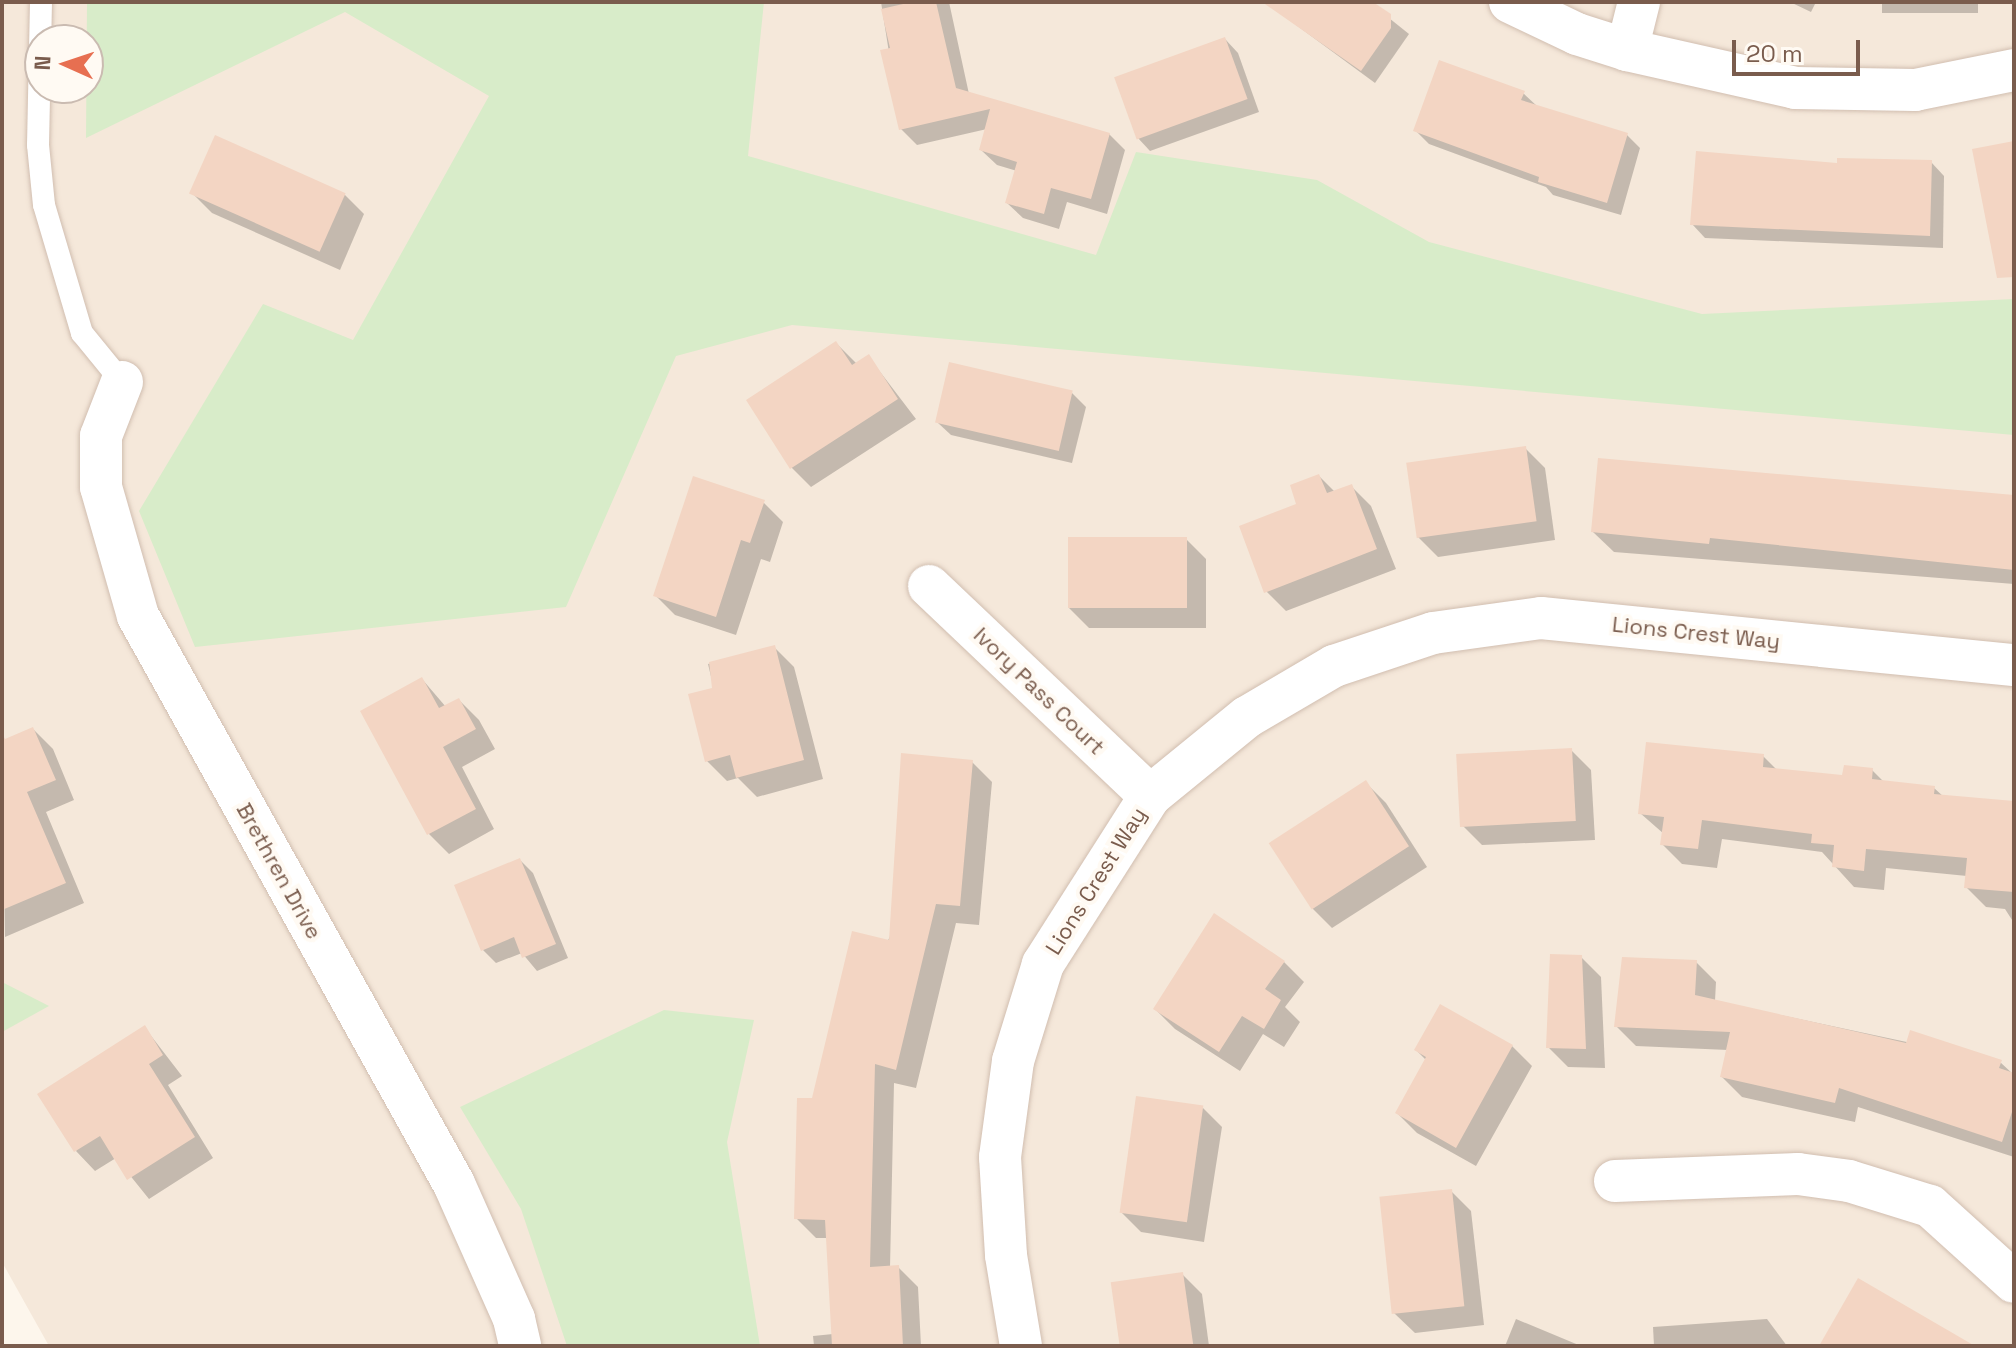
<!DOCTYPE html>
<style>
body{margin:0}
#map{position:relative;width:2016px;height:1348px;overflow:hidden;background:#fdf6ec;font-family:"Space Grotesk",sans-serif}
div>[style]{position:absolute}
.residential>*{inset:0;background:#f5e8da}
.green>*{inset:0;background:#d8ecc9}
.shadow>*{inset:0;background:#0003;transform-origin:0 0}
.building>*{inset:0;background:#f3d5c3;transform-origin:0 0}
.roads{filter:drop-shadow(0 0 2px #d1beb0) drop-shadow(0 0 2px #d1beb0)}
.service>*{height:22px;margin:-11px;padding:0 11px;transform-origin:11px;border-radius:11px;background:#fff}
.minor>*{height:42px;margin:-21px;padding:0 21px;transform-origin:21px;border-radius:21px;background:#fff}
span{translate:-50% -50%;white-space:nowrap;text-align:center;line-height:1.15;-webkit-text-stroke:8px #fffaf3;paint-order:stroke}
.street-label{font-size:22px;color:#7a5c4d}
.frame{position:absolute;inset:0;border:4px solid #7a5c4d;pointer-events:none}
.north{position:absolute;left:24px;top:24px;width:80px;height:80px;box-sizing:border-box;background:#fffaf3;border:2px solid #cabbb1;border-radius:50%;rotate:273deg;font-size:22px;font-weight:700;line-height:32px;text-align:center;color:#7a5c4d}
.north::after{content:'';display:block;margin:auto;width:28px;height:36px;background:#e76f51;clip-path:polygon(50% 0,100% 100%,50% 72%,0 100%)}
.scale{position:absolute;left:1732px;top:40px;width:128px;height:36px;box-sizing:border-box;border:4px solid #7a5c4d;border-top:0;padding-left:10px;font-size:24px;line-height:28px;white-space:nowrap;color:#7a5c4d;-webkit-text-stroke:6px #fffaf3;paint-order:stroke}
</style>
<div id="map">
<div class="residential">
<div style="clip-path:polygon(evenodd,2px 2px,2014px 2px,2014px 1346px,49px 1346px,2px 1262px,2px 2px,40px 40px,88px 40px,88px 88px,40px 88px,40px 40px)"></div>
</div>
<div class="green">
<div style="clip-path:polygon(87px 2px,764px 2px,748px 156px,1096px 255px,1136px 152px,1317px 180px,1429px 242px,1702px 314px,2014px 299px,2014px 435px,792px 325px,676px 356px,566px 607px,195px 647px,139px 511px,263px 304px,353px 340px,489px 96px,345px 12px,86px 138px)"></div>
<div style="clip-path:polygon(2px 982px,49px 1006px,2px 1032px)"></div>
<div style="clip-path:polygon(664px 1010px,754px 1020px,727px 1142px,760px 1346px,567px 1346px,521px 1209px,460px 1107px)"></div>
</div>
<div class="shadow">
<div style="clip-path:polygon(881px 2px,949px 2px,969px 94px,1109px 134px,1125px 150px,1107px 214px,1067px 202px,1059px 229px,1023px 218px,1007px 203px,1017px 171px,997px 165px,981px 150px,987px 129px,917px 145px,901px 129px)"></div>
<div style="clip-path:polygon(1265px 2px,1369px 2px,1409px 34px,1375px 83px)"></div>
<div style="clip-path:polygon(1790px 2px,1816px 2px,1811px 12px)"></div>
<div style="left:1882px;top:2px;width:96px;height:11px"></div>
<div style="clip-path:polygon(1225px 39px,1238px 53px,1259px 112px,1150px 151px,1137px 137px)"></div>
<div style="clip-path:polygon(1523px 93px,1538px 107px,1627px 135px,1640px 148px,1621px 215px,1553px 195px,1546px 187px,1429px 144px,1415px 130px)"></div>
<div style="clip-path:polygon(1931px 162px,1944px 176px,1943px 248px,1705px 238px,1692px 224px,1839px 165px)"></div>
<div style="clip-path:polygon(192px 193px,344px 194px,364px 214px,340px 270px,212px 213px)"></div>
<div style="clip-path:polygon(836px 343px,857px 364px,868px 356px,916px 419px,811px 487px,791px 467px)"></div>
<div style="clip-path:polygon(1072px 393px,1086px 407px,1072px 463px,951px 435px,937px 422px)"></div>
<div style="clip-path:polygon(1525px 448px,1545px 468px,1555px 540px,1438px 557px,1418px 537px)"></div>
<div style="clip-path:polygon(1319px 476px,1335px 492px,1351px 486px,1371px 506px,1396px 569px,1286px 611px,1266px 591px,1299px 505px)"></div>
<div style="clip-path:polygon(2014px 497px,2014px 584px,1614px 552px,1593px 532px)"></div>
<div style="clip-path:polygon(763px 502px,783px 522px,770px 562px,761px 559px,736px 635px,675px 615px,655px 595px)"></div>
<div style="clip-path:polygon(1186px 539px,1206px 559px,1206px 628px,1089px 628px,1069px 608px)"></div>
<div style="clip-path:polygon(774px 647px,794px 667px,823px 779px,757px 797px,738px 778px,727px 781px,707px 761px,714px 689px,708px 664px)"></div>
<div style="clip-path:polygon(422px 679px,446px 707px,459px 700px,479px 720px,495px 749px,462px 767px,494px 829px,449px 854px,429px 834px)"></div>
<div style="clip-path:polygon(33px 729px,53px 749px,74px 800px,46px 812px,84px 903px,5px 937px,2px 742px)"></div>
<div style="clip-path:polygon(1571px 750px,1591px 770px,1595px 840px,1482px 845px,1462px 825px)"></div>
<div style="clip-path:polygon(1763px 756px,1777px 770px,1844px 778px,1872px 770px,1884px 782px,1934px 788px,1944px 797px,2014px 803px,2014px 923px,2005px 909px,1986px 907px,1966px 887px,1967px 876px,1886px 868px,1884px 890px,1854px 887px,1822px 852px,1722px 839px,1717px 868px,1682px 864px,1662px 844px,1664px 834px,1640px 813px)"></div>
<div style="clip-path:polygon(972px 762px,992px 782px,979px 925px,956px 923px,916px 1088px,894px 1083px,890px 1268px,898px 1267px,918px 1287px,921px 1346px,814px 1346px,813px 1336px,833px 1334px,828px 1238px,816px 1238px,796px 1218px,813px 1100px)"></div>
<div style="clip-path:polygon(1366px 783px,1386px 803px,1427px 867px,1332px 928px,1312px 908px)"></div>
<div style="clip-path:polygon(520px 860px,533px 873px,568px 958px,537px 971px,522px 953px,496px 963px,483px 950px)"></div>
<div style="clip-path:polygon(1581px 957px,1601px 977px,1605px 1068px,1568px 1067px,1548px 1047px)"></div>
<div style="clip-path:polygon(1284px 962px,1304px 982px,1285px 1007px,1300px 1022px,1284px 1047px,1263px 1034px,1240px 1071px,1175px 1029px,1155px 1009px)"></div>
<div style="clip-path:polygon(1696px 962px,1716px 982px,1715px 1001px,2000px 1062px,2014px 1075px,2014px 1157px,1858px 1107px,1855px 1122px,1742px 1097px,1722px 1077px,1728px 1050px,1636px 1046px,1616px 1026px)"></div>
<div style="clip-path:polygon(145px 1028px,182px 1076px,168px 1085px,213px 1158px,149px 1199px,116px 1158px,95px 1171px,76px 1151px)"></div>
<div style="clip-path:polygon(1512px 1046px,1532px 1066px,1476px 1166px,1417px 1133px,1397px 1113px,1426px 1060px,1416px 1050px)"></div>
<div style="clip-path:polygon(1202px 1107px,1222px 1127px,1204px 1242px,1141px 1232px,1121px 1212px)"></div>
<div style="clip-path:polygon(1451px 1191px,1471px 1211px,1484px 1325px,1415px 1333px,1394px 1313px)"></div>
<div style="clip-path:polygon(1182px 1274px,1202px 1294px,1209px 1346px,1121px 1346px)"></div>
<div style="clip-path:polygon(1516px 1319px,1581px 1346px,1505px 1346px)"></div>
<div style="clip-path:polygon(1767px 1319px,1787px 1346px,1654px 1346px,1653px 1327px)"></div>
</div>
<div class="building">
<div style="clip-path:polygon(912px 2px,936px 2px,956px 88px,1110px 133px,1091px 199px,1051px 188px,1044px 214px,1005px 203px,1017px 162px,979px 150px,990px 109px,899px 130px,880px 50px,890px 48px,881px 9px)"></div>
<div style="clip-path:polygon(1262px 2px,1373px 2px,1391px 14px,1391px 28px,1361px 71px)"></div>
<div style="left:1225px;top:37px;width:66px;height:118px;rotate:70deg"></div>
<div style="clip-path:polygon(1439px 60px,1525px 91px,1521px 100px,1628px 133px,1607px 203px,1538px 182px,1539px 177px,1413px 131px)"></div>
<div style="left:215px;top:135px;width:143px;height:64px;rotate:24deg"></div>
<div style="clip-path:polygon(2014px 141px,2014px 277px,1997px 278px,1972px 149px)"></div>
<div style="clip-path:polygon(1696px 151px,1837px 163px,1837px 158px,1932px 160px,1930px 236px,1690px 225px)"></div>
<div style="clip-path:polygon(836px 341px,852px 365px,869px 354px,898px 399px,790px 469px,746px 400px)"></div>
<div style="left:949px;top:362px;width:127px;height:62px;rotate:13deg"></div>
<div style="left:1526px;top:446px;width:76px;height:121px;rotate:82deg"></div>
<div style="clip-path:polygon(1598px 458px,2014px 495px,2014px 570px,1710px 538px,1709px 544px,1591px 532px)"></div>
<div style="clip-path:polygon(1319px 474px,1327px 493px,1352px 484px,1377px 549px,1264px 593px,1239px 526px,1296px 504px,1290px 485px)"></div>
<div style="clip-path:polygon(693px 476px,765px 500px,750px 543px,741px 540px,716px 617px,653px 596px)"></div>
<div style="left:1068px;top:537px;width:119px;height:71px"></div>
<div style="clip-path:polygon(775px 645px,804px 760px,736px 778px,730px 755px,705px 762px,688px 694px,712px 688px,709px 662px)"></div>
<div style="clip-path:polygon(422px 677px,439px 708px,459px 698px,476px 729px,443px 747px,476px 809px,427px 835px,360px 711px)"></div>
<div style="clip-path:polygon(33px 727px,56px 780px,27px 792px,66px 883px,2px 910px,2px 733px,5px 739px)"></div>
<div style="clip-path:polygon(1646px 742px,1764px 754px,1763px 767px,1842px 775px,1844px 765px,1873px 768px,1872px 779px,1935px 786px,1934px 794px,2014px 801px,2014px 892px,1964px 888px,1967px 858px,1866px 849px,1864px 871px,1832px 867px,1834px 845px,1811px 843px,1812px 834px,1702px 820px,1698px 849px,1660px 845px,1664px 817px,1638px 814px)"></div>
<div style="left:1572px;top:748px;width:73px;height:116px;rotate:87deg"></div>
<div style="clip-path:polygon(901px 753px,973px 760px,960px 906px,936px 904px,896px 1070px,875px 1064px,870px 1267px,899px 1265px,903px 1346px,832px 1346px,825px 1220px,794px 1219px,797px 1098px,812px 1098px,852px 931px,889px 940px)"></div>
<div style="left:1366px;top:780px;width:79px;height:116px;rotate:57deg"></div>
<div style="clip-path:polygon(520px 858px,556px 944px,522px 958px,514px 937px,481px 951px,454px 885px)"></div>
<div style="clip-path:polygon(1214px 913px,1285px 961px,1265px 989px,1281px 1000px,1264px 1029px,1242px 1016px,1219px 1052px,1153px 1009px)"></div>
<div style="clip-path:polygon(1550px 954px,1582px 955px,1586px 1049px,1546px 1048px)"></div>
<div style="clip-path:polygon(1622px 957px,1697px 960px,1695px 995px,1906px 1043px,1910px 1030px,2002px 1060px,1999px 1068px,2014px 1073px,2014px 1106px,2002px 1142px,1839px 1088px,1835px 1103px,1720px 1077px,1730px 1032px,1614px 1027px)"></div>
<div style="clip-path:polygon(1440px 1004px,1513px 1045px,1456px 1148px,1395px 1113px,1426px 1057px,1414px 1050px)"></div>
<div style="clip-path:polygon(145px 1025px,163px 1055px,149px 1064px,195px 1137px,127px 1180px,100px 1136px,74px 1152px,37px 1094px)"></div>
<div style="left:1136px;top:1096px;width:68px;height:118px;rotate:8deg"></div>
<div style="left:1452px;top:1189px;width:118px;height:73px;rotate:84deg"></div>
<div style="left:1183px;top:1272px;width:75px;height:73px;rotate:82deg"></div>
<div style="clip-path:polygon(1858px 1278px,1975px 1346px,1819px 1346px)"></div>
</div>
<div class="roads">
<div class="service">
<div style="left:41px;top:2px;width:143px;rotate:91.2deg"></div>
<div style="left:38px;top:145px;width:60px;rotate:84.3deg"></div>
<div style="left:44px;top:205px;width:134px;rotate:73.5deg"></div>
<div style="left:82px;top:333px;width:63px;rotate:50.8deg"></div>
</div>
<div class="minor">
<div style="left:1510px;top:2px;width:74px;rotate:25.5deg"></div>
<div style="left:1577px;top:34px;width:52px;rotate:17.7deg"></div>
<div style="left:1627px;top:50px;width:172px;rotate:12.7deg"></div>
<div style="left:1795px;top:88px;width:120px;rotate:1deg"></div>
<div style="left:1915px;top:90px;width:101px;rotate:-11.4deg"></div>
<div style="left:1627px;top:50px;width:49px;rotate:-76deg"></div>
<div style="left:122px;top:382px;width:58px;rotate:111.3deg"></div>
<div style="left:101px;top:436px;width:51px;rotate:90deg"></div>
<div style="left:101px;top:487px;width:134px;rotate:74deg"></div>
<div style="left:138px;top:616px;width:650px;rotate:60.91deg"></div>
<div style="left:454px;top:1184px;width:148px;rotate:66deg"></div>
<div style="left:514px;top:1319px;width:28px;rotate:77deg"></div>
<div style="left:929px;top:586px;width:305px;rotate:43.5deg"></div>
<div style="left:1615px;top:1181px;width:183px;rotate:-2.2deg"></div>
<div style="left:1798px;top:1174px;width:51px;rotate:7.8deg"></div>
<div style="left:1849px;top:1181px;width:85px;rotate:17.2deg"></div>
<div style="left:1930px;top:1206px;width:113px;rotate:42.1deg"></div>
<div style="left:1021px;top:1346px;width:92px;rotate:-99.4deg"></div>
<div style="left:1006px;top:1255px;width:98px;rotate:-93.5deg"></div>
<div style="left:1000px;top:1157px;width:97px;rotate:-82.3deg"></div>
<div style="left:1013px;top:1061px;width:102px;rotate:-72.8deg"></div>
<div style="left:1043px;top:964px;width:199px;rotate:-57.5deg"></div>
<div style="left:1150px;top:796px;width:125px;rotate:-39.2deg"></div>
<div style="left:1247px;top:717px;width:101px;rotate:-30.4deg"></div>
<div style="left:1334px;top:666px;width:104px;rotate:-18.4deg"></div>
<div style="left:1433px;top:633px;width:109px;rotate:-7.9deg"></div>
<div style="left:1541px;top:618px;width:475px;rotate:5.7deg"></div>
</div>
</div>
<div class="street-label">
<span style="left:1696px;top:633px;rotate:6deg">Lions Crest Way</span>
<span style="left:1039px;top:691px;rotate:44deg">Ivory Pass Court</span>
<span style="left:279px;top:871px;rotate:61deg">Brethren Drive</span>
<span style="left:1096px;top:881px;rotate:-58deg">Lions Crest Way</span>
</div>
<div class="frame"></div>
<div class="north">N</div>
<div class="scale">20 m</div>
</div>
